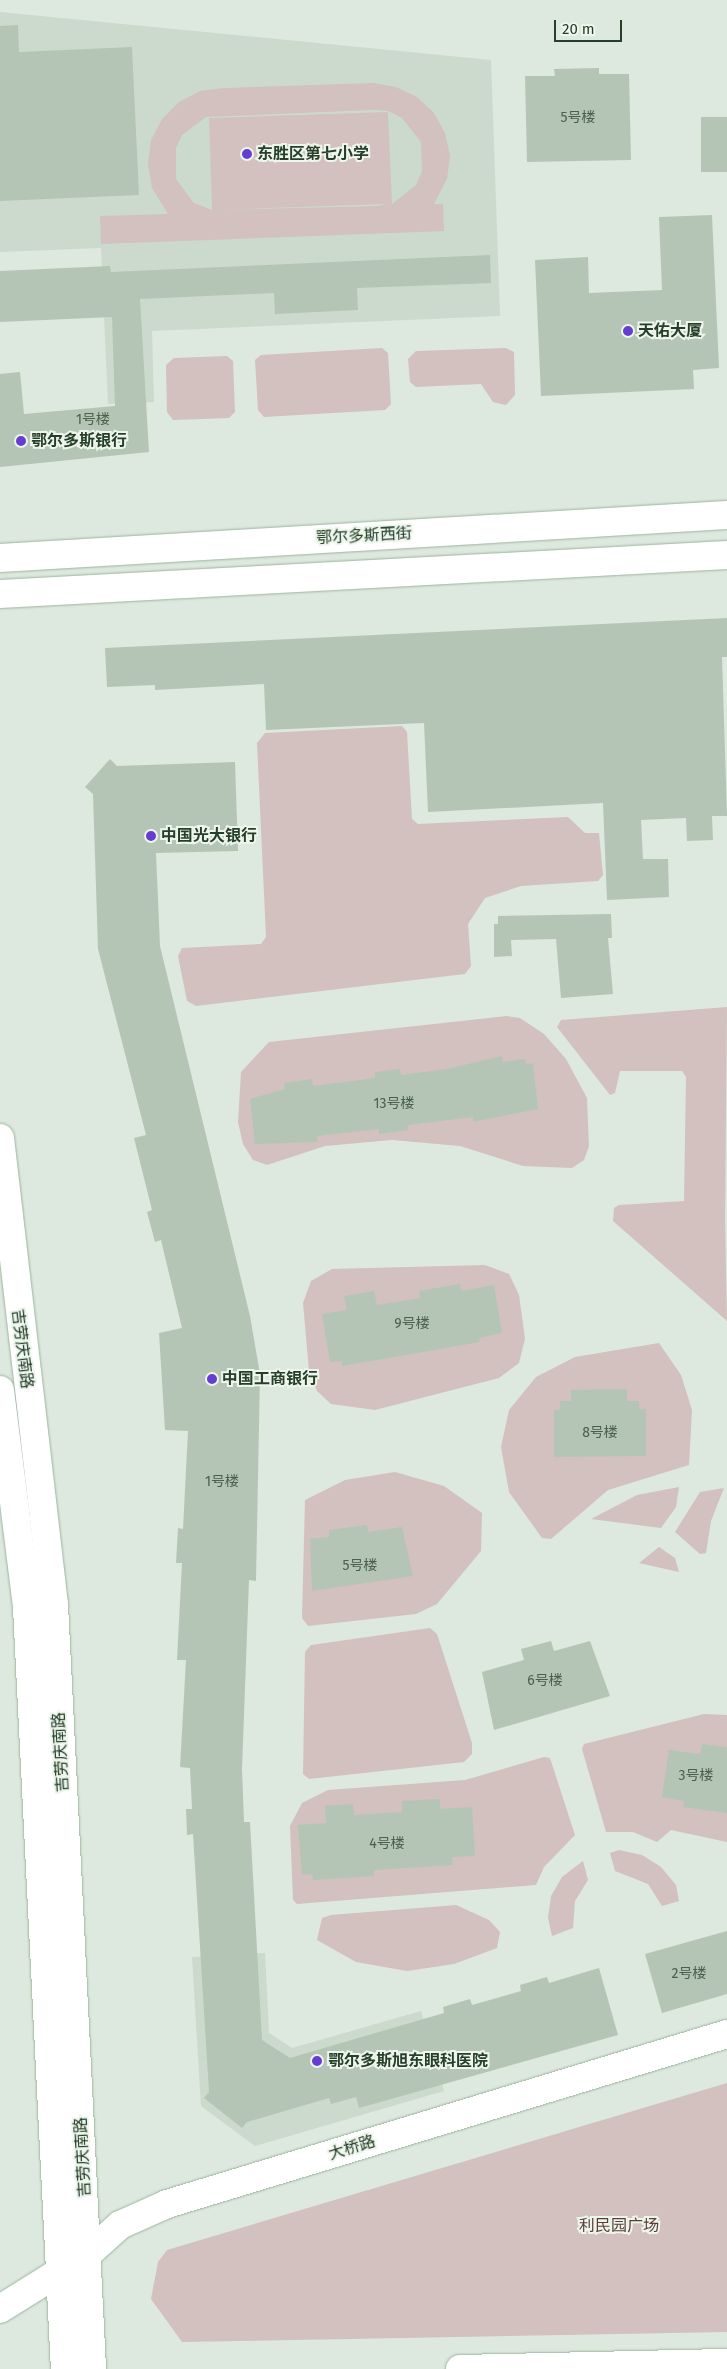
<!DOCTYPE html>
<meta charset="utf-8">
<style>
body{margin:0}
#map{position:relative;width:727px;height:2369px;overflow:hidden;background:#dde8de;font-family:"Fira Sans","Noto Sans SC",sans-serif}
div>[style]{position:absolute}
.built>*{inset:0;background:#cbdacc}
.green>*{inset:0;background:#d2c1be}
.building>*{inset:0;background:#b4c5b5;transform-origin:0 0}
.roads{filter:drop-shadow(0 0 1px #9cb49d) drop-shadow(0 0 1px #9cb49d)}
.major>*{height:28px;margin:-14px;padding:0 14px;transform-origin:14px;border-radius:14px;background:#fff}
.dots>*{width:14px;height:14px;translate:-50% -50%;box-sizing:border-box;border:2px solid #edf5ed;border-radius:50%}
span{translate:-50% -50%;white-space:nowrap;text-align:center;line-height:1.15;-webkit-text-stroke:4px #edf5ed;paint-order:stroke}
.number-label{font-size:14px;color:#4a604b}
.number-label span{-webkit-text-stroke-width:0}
.poi-label{font-size:16px;color:#263f28;font-weight:700}
.left{translate:0 -50%;text-align:left}
.street-label{font-size:16px;color:#263f28}
.park-label{font-size:16px;color:#5b3d33}
.scale{position:absolute;left:554px;top:20px;width:68px;height:22px;box-sizing:border-box;border:2px solid #263f28;border-top:0;padding-left:6px;font-size:15px;line-height:18px;white-space:nowrap;color:#263f28;-webkit-text-stroke:4px #edf5ed;paint-order:stroke}
</style>
<div id="map">
<div class="built">
<div style="clip-path:polygon(0 12px,491px 60px,500px 316px,152px 331px,154px 402px,108px 404px,101px 248px,0 252px)"></div>
<div style="clip-path:polygon(265px 1953px,269px 2033px,292px 2048px,421px 2011px,444px 2091px,255px 2146px,201px 2106px,192px 1957px)"></div>
</div>
<div class="green">
<div style="clip-path:polygon(evenodd,373px 83px,396px 87px,417px 97px,434px 113px,445px 133px,450px 156px,447px 179px,434px 204px,443px 204px,444px 231px,101px 244px,100px 216px,168px 214px,152px 188px,148px 164px,151px 140px,162px 119px,179px 102px,200px 91px,224px 88px,373px 83px,373px 110px,388px 111px,402px 118px,421px 142px,422px 171px,416px 185px,392px 204px,388px 112px,209px 118px,212px 210px,194px 203px,176px 179px,176px 148px,182px 135px,206px 117px,373px 110px,373px 83px,387px 204px,377px 206px,214px 210px,387px 204px)"></div>
<div style="clip-path:polygon(382px 348px,388px 353px,391px 404px,385px 410px,264px 417px,258px 410px,255px 360px,261px 355px)"></div>
<div style="clip-path:polygon(506px 348px,514px 352px,515px 395px,506px 405px,493px 402px,481px 384px,416px 387px,410px 382px,408px 359px,416px 351px)"></div>
<div style="clip-path:polygon(227px 356px,233px 361px,235px 412px,229px 418px,173px 420px,167px 412px,166px 365px,174px 358px)"></div>
<div style="clip-path:polygon(402px 726px,407px 732px,412px 819px,418px 824px,568px 817px,585px 833px,599px 833px,603px 875px,598px 881px,521px 886px,485px 898px,468px 924px,471px 966px,465px 974px,196px 1006px,187px 1001px,178px 956px,182px 948px,261px 944px,266px 937px,257px 743px,265px 733px)"></div>
<div style="clip-path:polygon(727px 1007px,725px 1220px,727px 1321px,613px 1221px,614px 1208px,619px 1205px,684px 1201px,686px 1077px,682px 1071px,620px 1071px,615px 1093px,610px 1095px,557px 1027px,561px 1020px)"></div>
<div style="clip-path:polygon(507px 1016px,520px 1018px,544px 1034px,566px 1059px,587px 1098px,589px 1146px,584px 1160px,572px 1168px,523px 1166px,460px 1146px,392px 1140px,325px 1146px,267px 1165px,253px 1160px,243px 1144px,238px 1122px,241px 1072px,269px 1042px)"></div>
<div style="clip-path:polygon(485px 1265px,509px 1274px,519px 1295px,525px 1339px,519px 1363px,499px 1378px,375px 1410px,331px 1404px,317px 1391px,309px 1371px,303px 1303px,311px 1281px,332px 1269px)"></div>
<div style="clip-path:polygon(659px 1343px,681px 1375px,692px 1410px,689px 1465px,608px 1490px,551px 1539px,542px 1538px,509px 1492px,501px 1447px,509px 1410px,536px 1377px,575px 1357px)"></div>
<div style="clip-path:polygon(395px 1472px,444px 1486px,482px 1513px,481px 1551px,437px 1604px,416px 1614px,308px 1626px,302px 1618px,305px 1500px,345px 1480px)"></div>
<div style="clip-path:polygon(679px 1487px,676px 1507px,661px 1528px,591px 1519px,637px 1495px)"></div>
<div style="clip-path:polygon(724px 1488px,711px 1521px,706px 1553px,700px 1554px,675px 1532px,700px 1492px)"></div>
<div style="clip-path:polygon(659px 1547px,675px 1558px,679px 1572px,639px 1563px)"></div>
<div style="clip-path:polygon(430px 1628px,437px 1634px,472px 1743px,472px 1754px,464px 1762px,309px 1779px,303px 1774px,305px 1652px,311px 1645px)"></div>
<div style="clip-path:polygon(704px 1714px,727px 1715px,727px 1842px,671px 1830px,657px 1842px,633px 1832px,606px 1832px,582px 1749px,584px 1744px)"></div>
<div style="clip-path:polygon(544px 1757px,550px 1758px,575px 1835px,544px 1867px,536px 1885px,297px 1904px,293px 1900px,290px 1826px,302px 1803px,328px 1790px,465px 1780px)"></div>
<div style="clip-path:polygon(619px 1850px,642px 1855px,661px 1867px,676px 1885px,679px 1901px,662px 1906px,648px 1884px,615px 1871px,610px 1853px)"></div>
<div style="clip-path:polygon(583px 1861px,588px 1880px,575px 1901px,573px 1928px,552px 1936px,548px 1918px,551px 1896px,562px 1877px)"></div>
<div style="clip-path:polygon(456px 1905px,489px 1920px,500px 1932px,497px 1948px,454px 1964px,407px 1971px,356px 1962px,317px 1940px,322px 1918px,331px 1915px)"></div>
<div style="clip-path:polygon(727px 2083px,727px 2332px,182px 2342px,151px 2299px,158px 2262px,167px 2250px)"></div>
</div>
<div class="building">
<div style="clip-path:polygon(18px 25px,19px 52px,132px 47px,139px 195px,0 201px,0 26px)"></div>
<div style="clip-path:polygon(599px 68px,599px 74px,629px 74px,631px 160px,527px 162px,525px 76px,555px 76px,554px 69px)"></div>
<div style="left:727px;top:117px;width:55px;height:26px;rotate:90deg"></div>
<div style="clip-path:polygon(712px 215px,719px 368px,693px 370px,694px 389px,541px 396px,535px 260px,588px 257px,589px 293px,662px 290px,659px 217px)"></div>
<div style="clip-path:polygon(490px 255px,491px 283px,357px 288px,358px 310px,275px 314px,274px 293px,140px 299px,149px 452px,0 467px,0 374px,20px 372px,24px 414px,115px 406px,112px 317px,0 322px,0 271px,110px 266px,111px 272px)"></div>
<div style="clip-path:polygon(727px 618px,727px 657px,722px 657px,727px 816px,712px 816px,713px 840px,687px 841px,686px 818px,641px 820px,643px 859px,668px 859px,669px 897px,607px 900px,603px 803px,428px 812px,424px 723px,266px 730px,264px 684px,155px 690px,155px 685px,107px 687px,105px 648px)"></div>
<div style="clip-path:polygon(110px 759px,117px 766px,235px 762px,238px 851px,156px 853px,160px 946px,250px 1316px,260px 1374px,256px 1581px,249px 1580px,242px 1769px,244px 1822px,250px 1822px,262px 2040px,290px 2058px,444px 2013px,443px 2007px,470px 1999px,472px 2005px,521px 1991px,520px 1985px,547px 1977px,549px 1983px,599px 1968px,618px 2035px,359px 2108px,356px 2097px,331px 2104px,329px 2098px,247px 2122px,242px 2128px,204px 2098px,209px 2092px,193px 1834px,187px 1835px,186px 1809px,192px 1809px,190px 1768px,180px 1767px,186px 1660px,177px 1660px,182px 1563px,176px 1563px,178px 1528px,183px 1529px,188px 1431px,165px 1430px,159px 1333px,182px 1328px,161px 1240px,155px 1242px,147px 1212px,152px 1210px,134px 1138px,146px 1135px,98px 949px,93px 794px,85px 787px)"></div>
<div style="clip-path:polygon(611px 914px,612px 938px,608px 938px,613px 994px,561px 998px,556px 939px,511px 940px,512px 956px,494px 957px,494px 924px,498px 924px,498px 916px)"></div>
<div style="clip-path:polygon(502px 1056px,503px 1062px,525px 1059px,526px 1064px,533px 1063px,538px 1109px,473px 1122px,473px 1117px,408px 1125px,408px 1130px,379px 1134px,379px 1129px,317px 1136px,318px 1142px,255px 1144px,250px 1099px,285px 1089px,284px 1083px,312px 1079px,313px 1086px,375px 1078px,375px 1072px,400px 1069px,401px 1075px,447px 1069px)"></div>
<div style="clip-path:polygon(460px 1284px,461px 1291px,494px 1285px,502px 1333px,479px 1338px,480px 1342px,342px 1366px,342px 1361px,330px 1362px,322px 1314px,347px 1310px,344px 1296px,374px 1291px,377px 1305px,420px 1298px,419px 1291px)"></div>
<div style="clip-path:polygon(627px 1389px,627px 1401px,639px 1401px,639px 1409px,646px 1409px,646px 1456px,554px 1457px,554px 1410px,560px 1410px,560px 1401px,571px 1401px,571px 1390px)"></div>
<div style="clip-path:polygon(367px 1525px,368px 1532px,402px 1527px,413px 1576px,312px 1591px,310px 1539px,329px 1537px,329px 1530px)"></div>
<div style="clip-path:polygon(551px 1641px,554px 1651px,590px 1641px,610px 1696px,494px 1730px,482px 1672px,524px 1660px,521px 1649px)"></div>
<div style="clip-path:polygon(702px 1744px,727px 1747px,727px 1813px,683px 1807px,684px 1801px,662px 1797px,669px 1750px,700px 1754px)"></div>
<div style="clip-path:polygon(440px 1799px,440px 1809px,472px 1807px,475px 1856px,452px 1857px,453px 1865px,374px 1870px,374px 1876px,313px 1880px,312px 1874px,302px 1875px,298px 1825px,326px 1823px,325px 1806px,353px 1804px,354px 1815px,402px 1812px,402px 1801px)"></div>
<div style="clip-path:polygon(727px 1931px,727px 1994px,662px 2013px,645px 1954px)"></div>
</div>
<div class="roads">
<div class="major">
<div style="left:0;top:558px;width:728px;rotate:-3.38deg"></div>
<div style="left:0;top:594px;width:728px;rotate:-3.07deg"></div>
<div style="left:0;top:1138px;width:470px;rotate:83.4deg"></div>
<div style="left:54px;top:1605px;width:765px;rotate:87.15deg"></div>
<div style="left:0;top:1390px;width:219px;rotate:82.9deg"></div>
<div style="left:27px;top:1607px;width:763px;rotate:87.15deg"></div>
<div style="left:0;top:2309px;width:104px;rotate:-32deg"></div>
<div style="left:88px;top:2254px;width:43px;rotate:-42.2deg"></div>
<div style="left:120px;top:2225px;width:51px;rotate:-24.1deg"></div>
<div style="left:167px;top:2204px;width:585px;rotate:-16.89deg"></div>
<div style="left:460px;top:2369px;width:267px;rotate:-1.3deg"></div>
</div>
</div>
<div class="dots">
<div style="left:247px;top:154px;background:#663dd2"></div>
<div style="left:628px;top:331px;background:#663dd2"></div>
<div style="left:21px;top:441px;background:#663dd2"></div>
<div style="left:151px;top:836px;background:#663dd2"></div>
<div style="left:212px;top:1379px;background:#663dd2"></div>
<div style="left:317px;top:2061px;background:#663dd2"></div>
</div>
<div class="number-label">
<span style="left:578px;top:118px">5号楼</span>
<span style="left:93px;top:420px">1号楼</span>
<span style="left:394px;top:1104px">13号楼</span>
<span style="left:412px;top:1324px">9号楼</span>
<span style="left:600px;top:1433px">8号楼</span>
<span style="left:222px;top:1482px">1号楼</span>
<span style="left:360px;top:1566px">5号楼</span>
<span style="left:545px;top:1681px">6号楼</span>
<span style="left:696px;top:1776px">3号楼</span>
<span style="left:387px;top:1844px">4号楼</span>
<span style="left:689px;top:1974px">2号楼</span>
</div>
<div class="poi-label">
<span class="left" style="left:257px;top:154px">东胜区第七小学</span>
<span class="left" style="left:638px;top:331px">天佑大厦</span>
<span class="left" style="left:31px;top:441px">鄂尔多斯银行</span>
<span class="left" style="left:161px;top:836px">中国光大银行</span>
<span class="left" style="left:222px;top:1379px">中国工商银行</span>
<span class="left" style="left:328px;top:2061px">鄂尔多斯旭东眼科医院</span>
</div>
<div class="street-label">
<span style="left:364px;top:536px;rotate:-3deg">鄂尔多斯西街</span>
<span style="left:22px;top:1349px;rotate:83deg">吉劳庆南路</span>
<span style="left:61px;top:1752px;rotate:-93deg">吉劳庆南路</span>
<span style="left:352px;top:2148px;rotate:-17deg">大桥路</span>
<span style="left:83px;top:2157px;rotate:-93deg">吉劳庆南路</span>
</div>
<div class="park-label">
<span style="left:619px;top:2226px">利民园广场</span>
</div>
<div class="scale">20 m</div>
</div>
